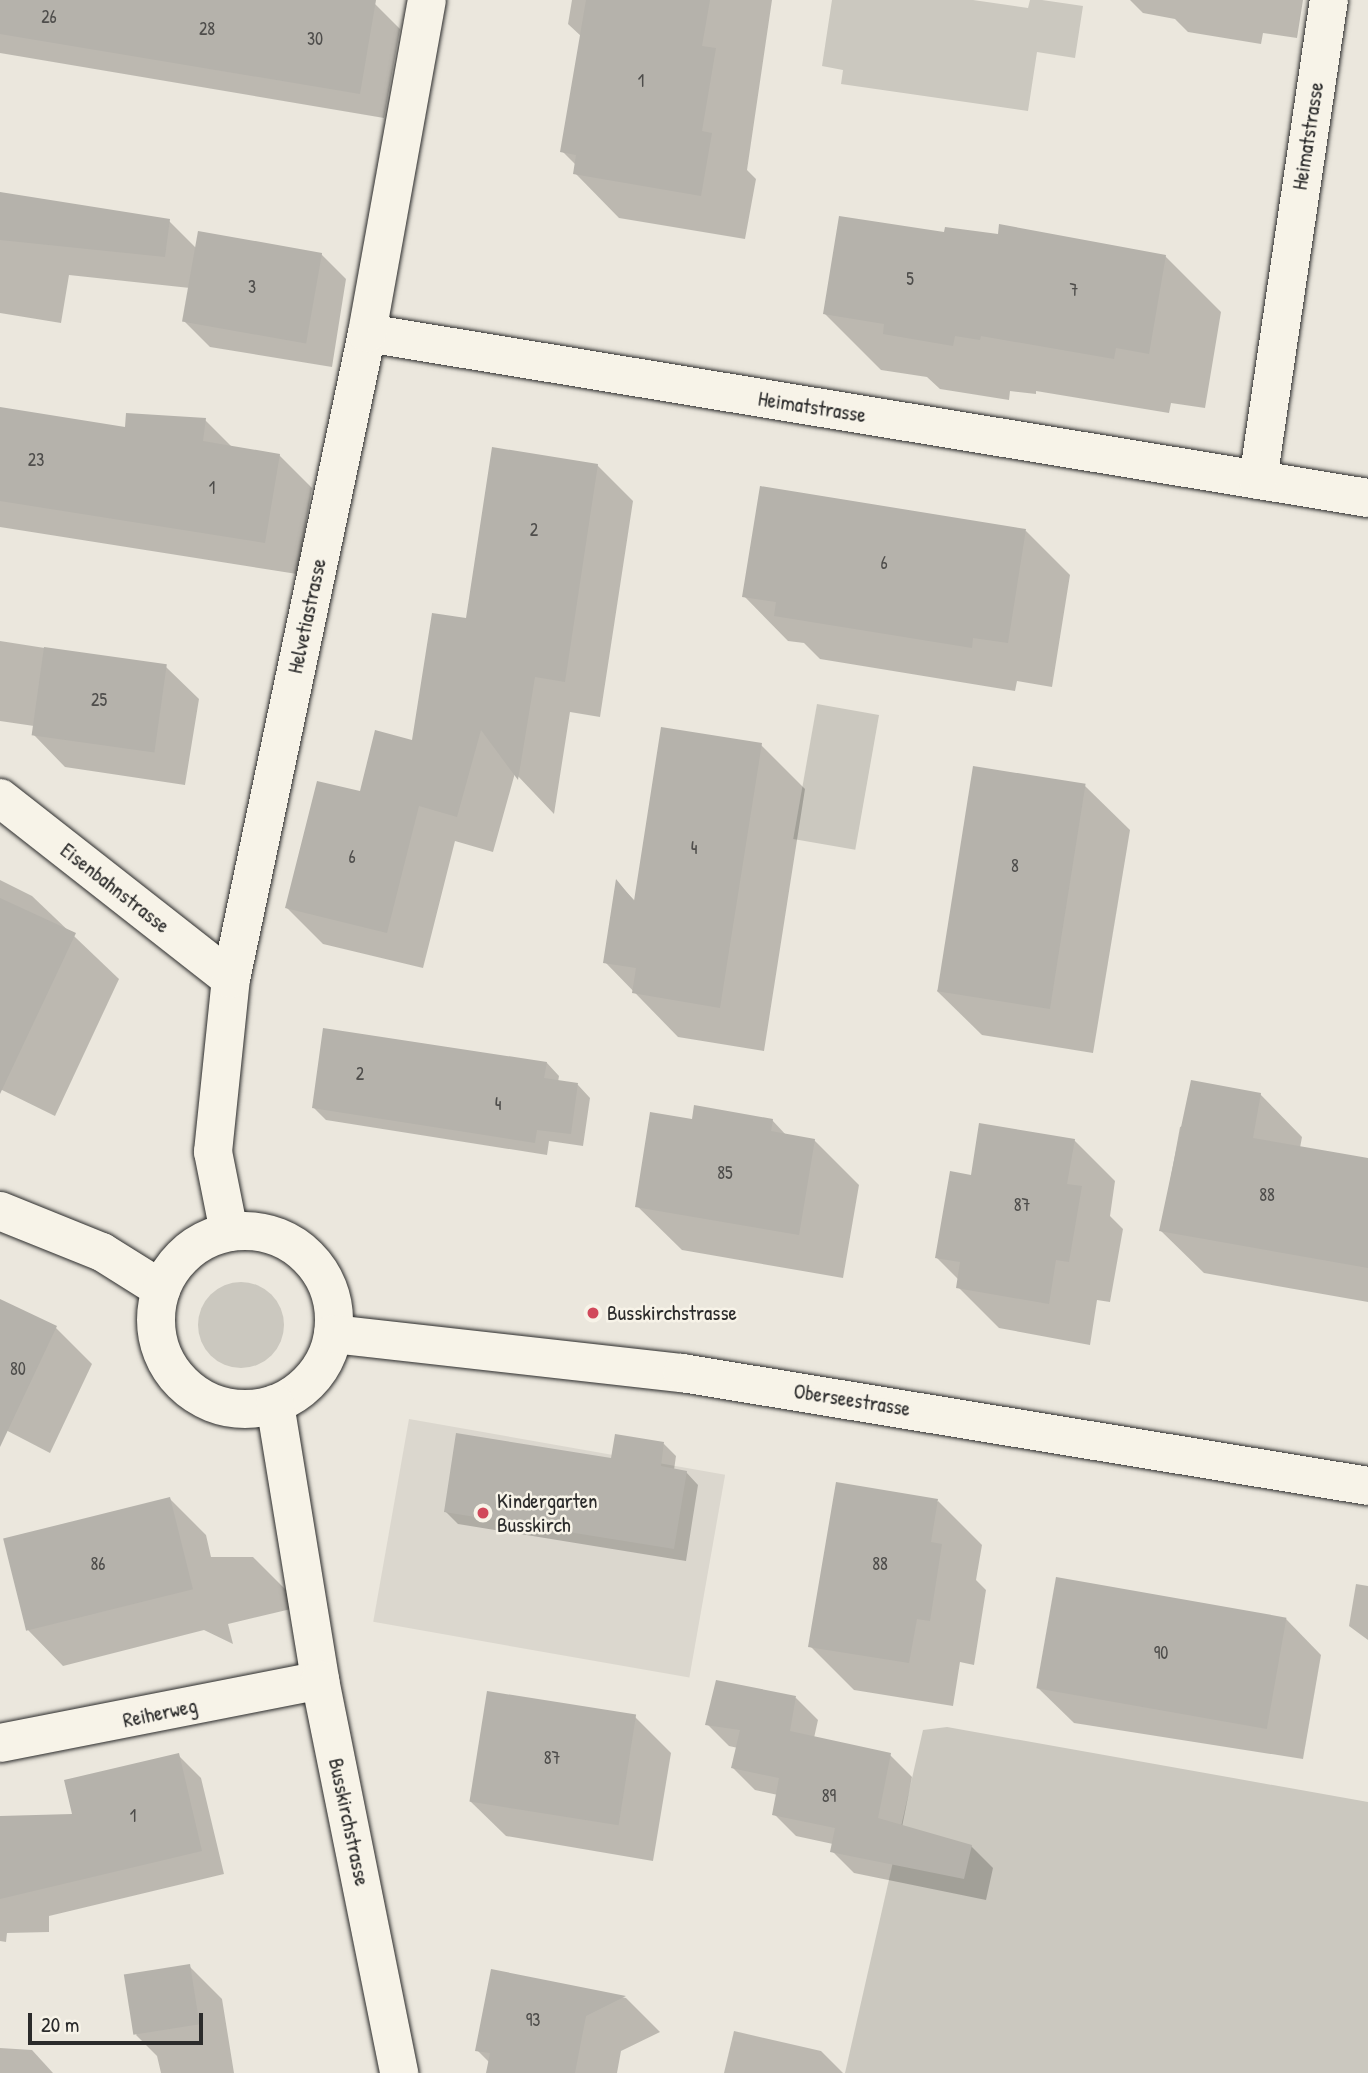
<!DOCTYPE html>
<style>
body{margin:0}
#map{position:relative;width:1368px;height:2073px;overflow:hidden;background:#ebe7dd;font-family:"Patrick Hand",sans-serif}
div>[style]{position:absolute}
.built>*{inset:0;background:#dbd7ce;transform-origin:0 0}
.green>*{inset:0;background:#cbc8bf;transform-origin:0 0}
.round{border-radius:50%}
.shadow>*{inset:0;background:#0003}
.building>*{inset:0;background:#b5b2ab;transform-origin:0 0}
.roads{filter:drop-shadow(0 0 2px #2b2b2b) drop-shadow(0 0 2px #2b2b2b)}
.street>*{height:38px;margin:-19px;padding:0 19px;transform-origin:19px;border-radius:19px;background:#f7f3e8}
.secondary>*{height:38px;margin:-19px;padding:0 19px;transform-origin:19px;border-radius:19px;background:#f7f3e8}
.secondary>.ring{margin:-19px;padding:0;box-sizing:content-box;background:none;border:38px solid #f7f3e8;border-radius:50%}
.dots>*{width:19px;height:19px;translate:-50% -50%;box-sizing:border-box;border:4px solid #f7f3e8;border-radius:50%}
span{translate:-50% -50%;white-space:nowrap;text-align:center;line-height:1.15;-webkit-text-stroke:5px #f7f3e8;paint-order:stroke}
.number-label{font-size:18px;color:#4e4d4b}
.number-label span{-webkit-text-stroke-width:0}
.street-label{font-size:21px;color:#2b2b2b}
.poi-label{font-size:21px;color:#2b2b2b}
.left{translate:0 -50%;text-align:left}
.scale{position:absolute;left:28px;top:2013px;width:175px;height:32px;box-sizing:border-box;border:4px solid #2b2b2b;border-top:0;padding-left:9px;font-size:21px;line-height:24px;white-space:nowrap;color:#2b2b2b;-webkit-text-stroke:5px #f7f3e8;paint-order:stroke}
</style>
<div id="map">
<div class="built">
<div style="left:409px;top:1419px;width:321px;height:206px;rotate:10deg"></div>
</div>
<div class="green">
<div style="clip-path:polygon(832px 0,973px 0,1028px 8px,1030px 0,1042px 0,1083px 6px,1075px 58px,1037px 52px,1028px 111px,841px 84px,843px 70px,822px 66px)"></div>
<div style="left:817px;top:704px;width:63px;height:137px;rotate:10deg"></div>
<div class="round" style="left:198px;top:1282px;width:86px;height:86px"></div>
<div style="clip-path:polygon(947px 1727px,1368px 1802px,1368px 2073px,845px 2073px,923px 1730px)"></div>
</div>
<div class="shadow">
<div style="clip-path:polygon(0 0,348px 0,375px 4px,400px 29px,384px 118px,0 53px)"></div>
<div style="clip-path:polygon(572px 0,772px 0,747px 170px,756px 179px,745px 239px,619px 218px,575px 173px,576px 165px,562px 151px,582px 37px,568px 24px)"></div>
<div style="clip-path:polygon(1130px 0,1303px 0,1297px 38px,1263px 33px,1261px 44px,1188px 32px,1175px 19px,1143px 13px)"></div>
<div style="clip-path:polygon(0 194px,169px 221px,197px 249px,321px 254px,346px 279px,332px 367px,210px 347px,185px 322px,190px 288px,69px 275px,61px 323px,0 313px)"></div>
<div style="clip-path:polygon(945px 234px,1165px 256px,1221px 312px,1205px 408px,1171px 403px,1169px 413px,1036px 391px,1036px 394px,1010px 391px,1009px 400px,940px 389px,927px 377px,881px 370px,825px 314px)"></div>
<div style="clip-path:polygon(0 408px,126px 430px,205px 420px,233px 448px,279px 455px,312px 488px,297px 574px,0 527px)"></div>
<div style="clip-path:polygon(597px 465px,633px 501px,600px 717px,570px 712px,554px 814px,515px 773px,493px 852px,455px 841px,423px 968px,323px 944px,287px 908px,361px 793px,413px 742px,468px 620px)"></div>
<div style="clip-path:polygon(1026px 531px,1070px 575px,1052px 687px,1017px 681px,1015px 691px,820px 659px,804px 643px,788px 641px,744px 596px)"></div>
<div style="clip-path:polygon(0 641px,166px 667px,199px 699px,185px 785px,65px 767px,33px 734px,34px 726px,0 721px)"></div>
<div style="clip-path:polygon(761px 745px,805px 789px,764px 1051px,678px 1037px,605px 962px,618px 883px,635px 901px)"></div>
<div style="clip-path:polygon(1085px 786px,1130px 830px,1093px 1053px,982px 1035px,937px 991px)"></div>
<div style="clip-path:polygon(0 880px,32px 896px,119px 979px,55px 1116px,0 1089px)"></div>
<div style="clip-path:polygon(547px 1063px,559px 1076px,558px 1082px,578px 1085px,590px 1098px,583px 1146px,549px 1141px,547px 1155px,326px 1120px,314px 1108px)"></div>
<div style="clip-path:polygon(1260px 1094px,1302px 1137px,1300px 1148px,1368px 1160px,1368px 1302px,1204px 1273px,1161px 1231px,1180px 1127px)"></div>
<div style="clip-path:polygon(772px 1120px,787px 1136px,814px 1140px,859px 1185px,843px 1278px,682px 1250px,637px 1206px,693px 1121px)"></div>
<div style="clip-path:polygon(1074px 1140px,1115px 1181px,1110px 1216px,1123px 1229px,1110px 1302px,1097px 1300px,1090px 1345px,999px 1328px,958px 1287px,959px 1280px,936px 1257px)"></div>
<div style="clip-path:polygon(0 1301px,56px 1328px,92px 1364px,50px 1453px,0 1427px)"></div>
<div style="clip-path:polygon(664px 1444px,676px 1456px,674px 1470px,686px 1472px,698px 1485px,686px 1561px,458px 1524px,445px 1511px)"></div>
<div style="clip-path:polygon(170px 1499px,206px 1535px,211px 1557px,253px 1557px,289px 1593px,291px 1609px,228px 1624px,233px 1644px,204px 1630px,63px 1666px,28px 1630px)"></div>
<div style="clip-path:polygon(938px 1501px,982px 1545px,976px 1580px,986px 1590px,974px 1665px,960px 1662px,953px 1706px,854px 1690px,810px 1646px)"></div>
<div style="clip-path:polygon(1356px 1584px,1368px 1586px,1368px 1640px,1349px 1626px)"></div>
<div style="clip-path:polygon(1286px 1619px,1321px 1655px,1303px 1759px,1074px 1723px,1038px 1688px)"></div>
<div style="clip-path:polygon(796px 1698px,818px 1720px,814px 1738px,890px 1755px,912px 1777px,902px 1827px,971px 1846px,993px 1868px,986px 1900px,854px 1873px,832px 1851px,833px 1844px,796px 1836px,774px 1814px,778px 1795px,755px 1790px,733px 1768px,738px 1748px,729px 1746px,707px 1724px)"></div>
<div style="clip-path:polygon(635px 1717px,671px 1753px,653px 1861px,506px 1836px,470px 1801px)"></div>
<div style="clip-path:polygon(178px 1755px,201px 1778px,224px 1874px,49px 1916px,49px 1932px,7px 1933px,6px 1942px,0 1941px,0 1817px,74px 1816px)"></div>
<div style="clip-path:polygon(189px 1966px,222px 1999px,234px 2073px,161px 2073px,157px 2056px,136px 2035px)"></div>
<div style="clip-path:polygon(493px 1971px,626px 1998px,660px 2032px,621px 2051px,617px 2073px,488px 2073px,490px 2063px,477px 2050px)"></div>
<div style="clip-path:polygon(734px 2031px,821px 2051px,843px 2073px,724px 2073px)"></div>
<div style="clip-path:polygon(0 2048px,32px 2050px,53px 2073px,0 2073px)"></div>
</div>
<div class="building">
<div style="clip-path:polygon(0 0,376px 0,360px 94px,0 34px)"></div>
<div style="clip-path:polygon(586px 0,710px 0,702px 46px,716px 48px,702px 131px,712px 133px,701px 196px,573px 174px,576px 155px,560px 152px)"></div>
<div style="clip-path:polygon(0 192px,170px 219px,165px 257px,0 240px)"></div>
<div style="clip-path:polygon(839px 216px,944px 232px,945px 227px,998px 234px,999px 224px,1166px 255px,1149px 354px,1116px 348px,1114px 359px,981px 336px,980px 340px,955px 336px,953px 346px,883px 334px,884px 324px,823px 314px)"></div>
<div style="left:198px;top:231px;width:126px;height:92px;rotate:10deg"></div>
<div style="clip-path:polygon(0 407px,125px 427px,126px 413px,206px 418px,203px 441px,280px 454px,265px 543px,0 501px)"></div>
<div style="clip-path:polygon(492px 447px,598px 464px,565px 682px,535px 677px,518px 780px,481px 730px,457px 817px,419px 806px,387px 933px,285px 908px,317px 781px,360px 791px,375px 730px,412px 740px,432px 613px,466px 618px)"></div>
<div style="clip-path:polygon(760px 486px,1026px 529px,1008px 643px,973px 638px,972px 648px,774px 616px,776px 602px,742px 597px)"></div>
<div style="left:44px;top:647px;width:124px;height:89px;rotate:8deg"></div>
<div style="clip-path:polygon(661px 727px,762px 743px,720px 1008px,632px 993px,636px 968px,603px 963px,616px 879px,634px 901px)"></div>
<div style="left:973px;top:766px;width:114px;height:228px;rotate:9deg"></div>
<div style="clip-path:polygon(0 898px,76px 933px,0 1094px)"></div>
<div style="clip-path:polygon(323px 1028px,547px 1062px,544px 1078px,578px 1083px,571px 1134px,537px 1130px,535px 1143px,312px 1108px)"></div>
<div style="clip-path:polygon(1191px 1080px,1261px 1093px,1253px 1138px,1368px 1158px,1368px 1268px,1159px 1231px)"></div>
<div style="clip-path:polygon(694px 1105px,773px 1119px,771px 1131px,815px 1139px,799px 1235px,635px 1207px,650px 1112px,692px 1119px)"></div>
<div style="clip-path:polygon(979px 1123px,1075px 1139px,1067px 1184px,1082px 1186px,1069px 1262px,1056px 1260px,1049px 1304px,956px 1288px,960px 1262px,935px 1258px,950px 1171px,971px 1175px)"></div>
<div style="clip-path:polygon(0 1299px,57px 1326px,0 1447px)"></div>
<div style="clip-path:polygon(456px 1433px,611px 1458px,615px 1434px,664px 1442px,661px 1466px,687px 1471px,674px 1549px,444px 1512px)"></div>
<div style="clip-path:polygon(836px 1482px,938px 1499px,931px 1542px,942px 1544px,930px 1621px,917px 1619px,909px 1663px,808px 1647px)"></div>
<div style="left:170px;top:1497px;width:95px;height:172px;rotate:76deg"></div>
<div style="left:1056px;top:1577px;width:234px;height:113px;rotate:10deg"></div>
<div style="clip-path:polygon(716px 1680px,796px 1696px,790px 1731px,891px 1753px,878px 1818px,972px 1845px,964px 1879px,830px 1852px,835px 1828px,772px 1815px,779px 1778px,731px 1768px,740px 1730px,705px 1725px)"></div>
<div style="left:487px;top:1691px;width:151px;height:112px;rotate:9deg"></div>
<div style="clip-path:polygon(179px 1753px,202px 1851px,0 1899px,0 1816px,72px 1814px,64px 1780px)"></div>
<div style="left:190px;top:1964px;width:61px;height:67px;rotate:81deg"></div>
<div style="clip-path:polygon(491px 1969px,626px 1996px,586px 2016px,575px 2073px,486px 2073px,490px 2053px,475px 2051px)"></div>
</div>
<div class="roads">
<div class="street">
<div style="left:367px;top:333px;width:1015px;rotate:9.36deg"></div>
<div style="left:1258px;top:480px;width:485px;rotate:-81.6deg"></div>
<div style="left:0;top:798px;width:293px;rotate:38.1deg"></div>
<div style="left:229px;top:1232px;width:82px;rotate:-101.3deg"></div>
<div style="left:213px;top:1152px;width:174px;rotate:-84.1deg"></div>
<div style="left:231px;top:979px;width:660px;rotate:-78.11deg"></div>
<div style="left:367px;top:333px;width:338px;rotate:-79.8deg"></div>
<div style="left:0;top:1743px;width:326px;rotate:-11.1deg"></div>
</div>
<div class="secondary">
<div style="left:0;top:1211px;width:110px;rotate:21.9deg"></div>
<div style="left:102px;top:1252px;width:70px;rotate:32.1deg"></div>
<div class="ring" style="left:156px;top:1231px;width:140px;height:140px"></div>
<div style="left:333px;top:1334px;width:351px;rotate:6.4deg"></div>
<div style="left:682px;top:1373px;width:695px;rotate:9.35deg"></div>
<div style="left:275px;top:1404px;width:280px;rotate:80.7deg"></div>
<div style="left:320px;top:1680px;width:401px;rotate:78.6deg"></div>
</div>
</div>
<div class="dots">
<div style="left:593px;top:1313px;background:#d1495b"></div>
<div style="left:483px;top:1513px;background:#d1495b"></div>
</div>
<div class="number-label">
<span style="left:49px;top:17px">26</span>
<span style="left:207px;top:29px">28</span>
<span style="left:315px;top:39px">30</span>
<span style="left:641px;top:81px">1</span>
<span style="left:910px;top:279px">5</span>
<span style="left:252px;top:287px">3</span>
<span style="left:1074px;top:290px">7</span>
<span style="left:36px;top:460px">23</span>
<span style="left:212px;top:488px">1</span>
<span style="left:534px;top:530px">2</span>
<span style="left:884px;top:563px">6</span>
<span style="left:99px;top:700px">25</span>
<span style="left:694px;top:848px">4</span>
<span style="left:352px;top:857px">6</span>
<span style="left:1015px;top:866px">8</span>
<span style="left:360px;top:1074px">2</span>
<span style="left:498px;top:1104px">4</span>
<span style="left:725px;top:1173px">85</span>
<span style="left:1267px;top:1195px">88</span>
<span style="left:1022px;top:1205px">87</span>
<span style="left:18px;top:1369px">80</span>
<span style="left:98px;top:1564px">86</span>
<span style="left:880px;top:1564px">88</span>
<span style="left:1161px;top:1653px">90</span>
<span style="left:552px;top:1758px">87</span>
<span style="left:829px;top:1796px">89</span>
<span style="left:133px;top:1816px">1</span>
<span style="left:533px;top:2020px">93</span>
</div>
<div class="street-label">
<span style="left:1308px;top:136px;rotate:-81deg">Heimatstrasse</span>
<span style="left:812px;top:407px;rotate:9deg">Heimatstrasse</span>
<span style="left:307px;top:616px;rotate:-78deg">Helvetiastrasse</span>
<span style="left:115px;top:888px;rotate:38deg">Eisenbahnstrasse</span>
<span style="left:852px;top:1400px;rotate:9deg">Oberseestrasse</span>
<span style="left:160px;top:1713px;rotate:-12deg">Reiherweg</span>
<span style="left:349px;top:1822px;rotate:78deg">Busskirchstrasse</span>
</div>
<div class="poi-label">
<span class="left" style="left:607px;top:1313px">Busskirchstrasse</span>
<span class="left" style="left:497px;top:1513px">Kindergarten<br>Busskirch</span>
</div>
<div class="scale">20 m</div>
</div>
